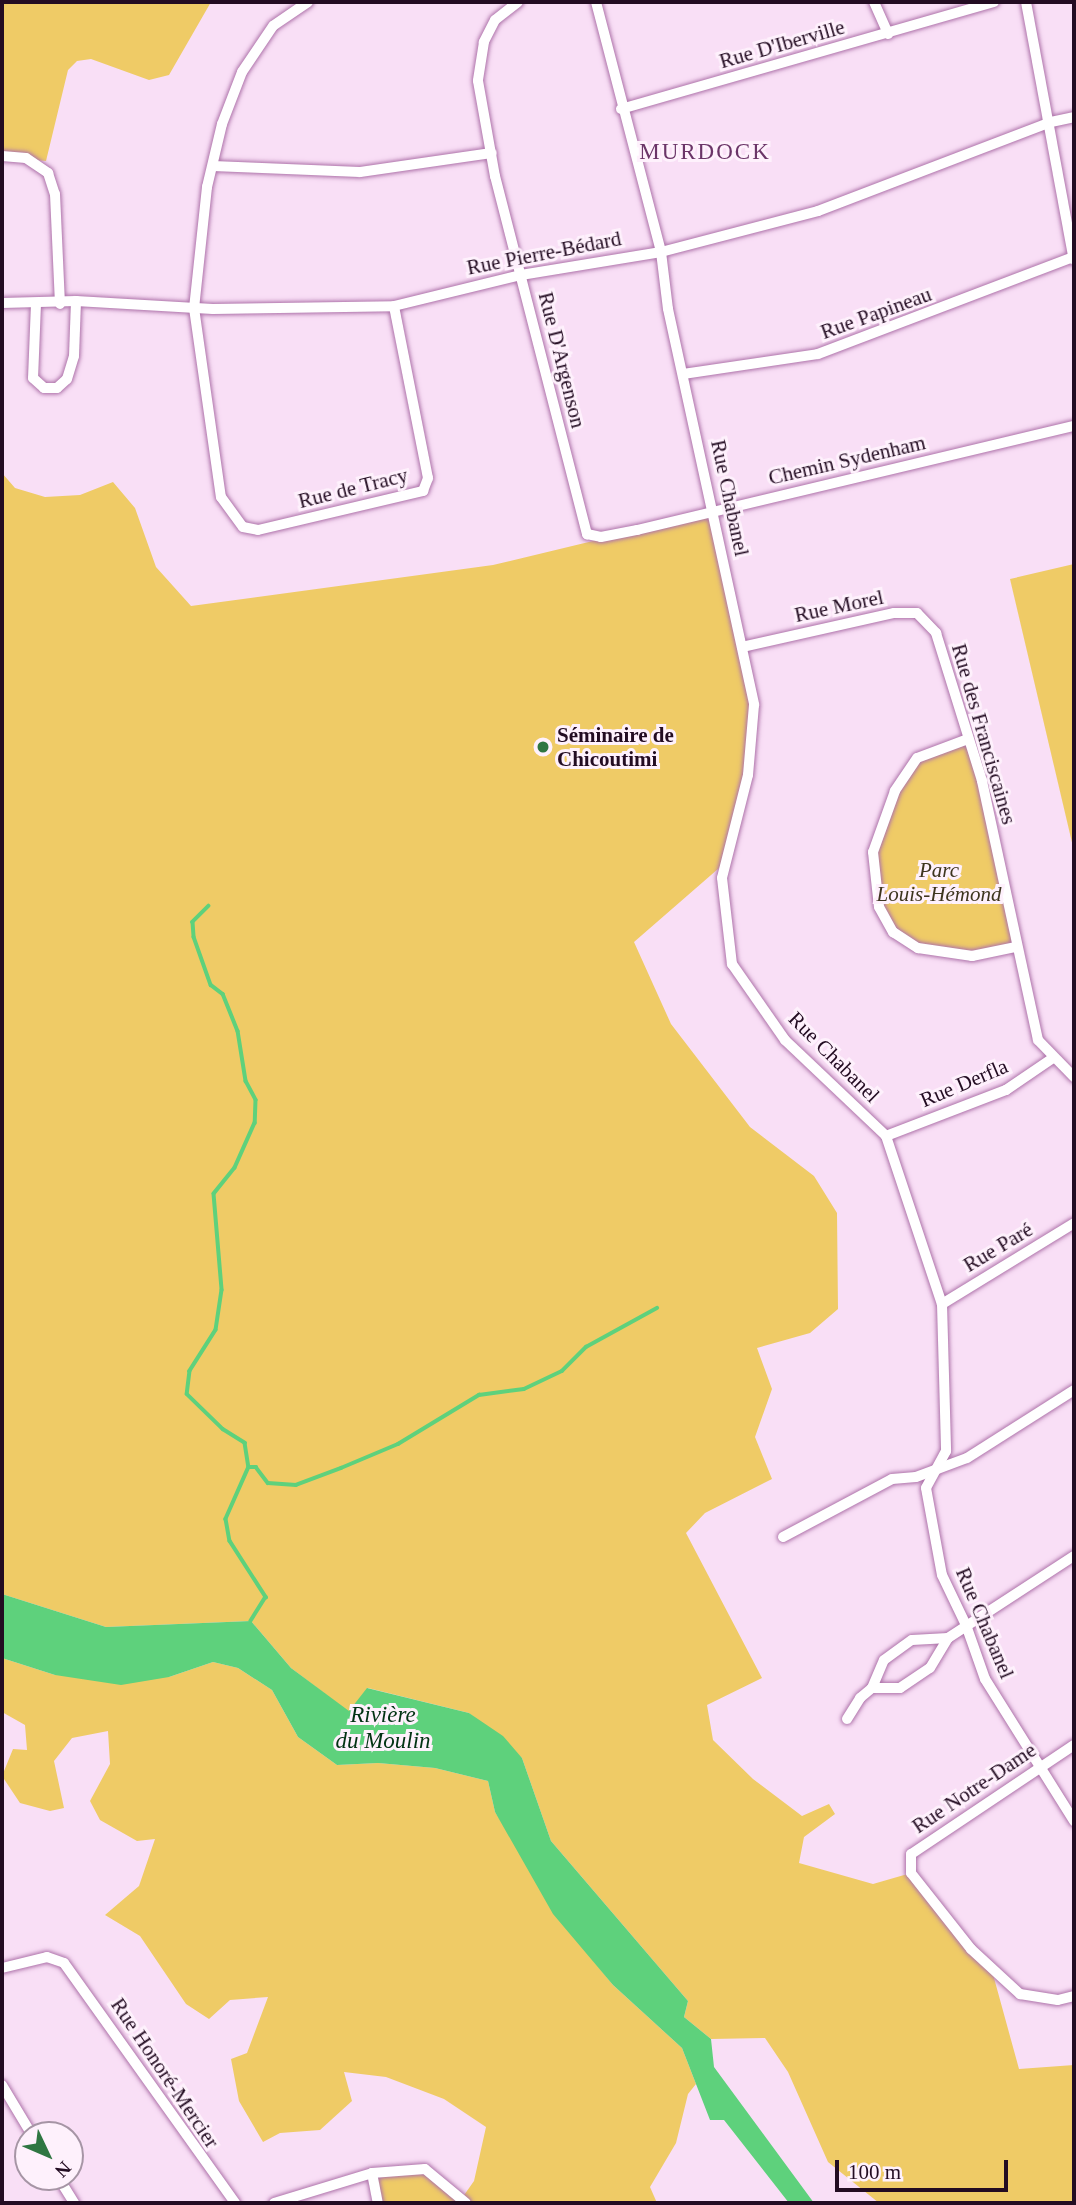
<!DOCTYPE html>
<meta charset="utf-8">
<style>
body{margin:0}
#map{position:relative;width:1076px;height:2205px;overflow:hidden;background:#f9dff6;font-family:"Times New Roman",serif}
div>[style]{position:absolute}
.green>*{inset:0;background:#efcb66}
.water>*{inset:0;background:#5ed17c}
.stream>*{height:3.5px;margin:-1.75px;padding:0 1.75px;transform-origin:1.75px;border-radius:1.75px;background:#5ed17c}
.roads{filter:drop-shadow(0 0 2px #ae73aa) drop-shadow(0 0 2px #ae73aa)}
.street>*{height:10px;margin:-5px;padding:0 5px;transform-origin:5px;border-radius:5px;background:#fff}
.dots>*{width:19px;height:19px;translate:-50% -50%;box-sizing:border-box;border:4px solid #fef1fc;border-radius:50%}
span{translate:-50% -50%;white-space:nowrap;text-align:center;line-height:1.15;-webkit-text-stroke:6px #fef1fc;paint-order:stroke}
.street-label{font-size:21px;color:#230c22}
.poi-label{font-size:21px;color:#230c22;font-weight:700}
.left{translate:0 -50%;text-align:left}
.park-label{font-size:21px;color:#3e351f;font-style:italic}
.neighbourhood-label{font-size:23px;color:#6b3568;letter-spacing:2px}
.water-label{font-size:23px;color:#023313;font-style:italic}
.frame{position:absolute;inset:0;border:4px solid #230c22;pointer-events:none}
.north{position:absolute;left:14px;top:2121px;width:70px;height:70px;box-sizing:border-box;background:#fef1fc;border:2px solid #a695a5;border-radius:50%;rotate:134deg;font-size:19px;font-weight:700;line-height:28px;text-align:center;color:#230c22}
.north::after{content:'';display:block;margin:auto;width:24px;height:32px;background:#2f7642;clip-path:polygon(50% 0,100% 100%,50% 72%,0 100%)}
.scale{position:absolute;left:835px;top:2160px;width:173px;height:32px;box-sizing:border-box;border:4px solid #230c22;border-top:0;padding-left:9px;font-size:21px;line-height:24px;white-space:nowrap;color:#230c22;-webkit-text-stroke:5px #fef1fc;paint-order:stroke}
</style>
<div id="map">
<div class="green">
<div style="clip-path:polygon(2px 2px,211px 2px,169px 75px,149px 80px,91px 59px,77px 61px,68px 70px,46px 161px,2px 157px)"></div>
<div style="clip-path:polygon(2px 473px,15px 488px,45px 497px,80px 495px,113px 482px,135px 508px,156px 567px,191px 606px,493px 565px,713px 512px,754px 705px,748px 775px,726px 862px,634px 942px,671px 1024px,750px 1127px,814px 1176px,837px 1213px,838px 1309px,810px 1333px,757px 1348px,772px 1389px,755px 1437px,772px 1479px,705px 1513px,686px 1533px,762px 1678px,707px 1705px,713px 1740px,753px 1779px,802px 1816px,829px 1804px,835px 1814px,804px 1837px,799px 1863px,873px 1884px,911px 1873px,991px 1967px,1019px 2069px,1074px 2065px,1074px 2203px,879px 2203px,828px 2162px,788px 2072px,765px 2038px,711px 2039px,684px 2017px,688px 2001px,551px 1841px,522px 1758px,469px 1713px,368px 1688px,349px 1712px,291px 1668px,251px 1621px,106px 1627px,2px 1594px)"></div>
<div style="clip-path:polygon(1074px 564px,1074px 851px,1010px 579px)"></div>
<div style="clip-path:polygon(968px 739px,1016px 947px,946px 956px,893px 932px,874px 879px,879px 830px,917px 758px)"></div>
<div style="clip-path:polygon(2px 1658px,55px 1675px,169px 1677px,213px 1662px,238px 1668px,272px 1690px,298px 1737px,337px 1765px,378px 1763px,435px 1768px,488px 1781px,495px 1812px,588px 1954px,613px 1985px,682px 2048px,696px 2084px,688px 2094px,676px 2143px,650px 2187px,657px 2203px,378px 2203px,372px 2173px,425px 2169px,462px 2198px,474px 2181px,486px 2127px,444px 2099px,386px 2077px,344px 2072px,352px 2101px,320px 2130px,280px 2133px,263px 2142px,239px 2101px,231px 2059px,247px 2053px,268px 1997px,230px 2000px,209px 2019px,186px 2004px,140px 1936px,105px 1915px,139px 1886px,155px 1839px,137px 1841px,100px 1820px,90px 1801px,110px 1764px,108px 1731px,72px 1738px,54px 1761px,64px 1808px,50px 1811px,20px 1803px,2px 1776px,13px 1749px,27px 1750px,25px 1725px,2px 1712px)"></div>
</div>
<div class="water">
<div style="clip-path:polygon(2px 1594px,106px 1627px,251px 1621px,291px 1668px,349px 1711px,367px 1688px,469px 1713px,503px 1736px,522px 1758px,551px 1841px,688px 2001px,684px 2017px,711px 2039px,714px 2067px,814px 2203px,789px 2203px,724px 2120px,710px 2120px,682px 2048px,613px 1985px,553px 1914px,495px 1812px,488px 1781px,435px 1768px,378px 1763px,337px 1765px,298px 1737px,272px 1690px,238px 1668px,213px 1662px,169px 1677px,121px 1685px,55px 1675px,2px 1658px)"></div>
</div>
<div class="stream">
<div style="left:209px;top:906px;width:23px;rotate:135deg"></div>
<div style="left:193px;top:922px;width:15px;rotate:86deg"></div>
<div style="left:194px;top:937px;width:51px;rotate:70.5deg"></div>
<div style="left:211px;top:985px;width:15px;rotate:37deg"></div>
<div style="left:223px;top:994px;width:40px;rotate:68deg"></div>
<div style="left:238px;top:1031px;width:51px;rotate:80.9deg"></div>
<div style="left:246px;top:1081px;width:21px;rotate:62deg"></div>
<div style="left:256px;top:1100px;width:23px;rotate:92deg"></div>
<div style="left:255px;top:1123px;width:49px;rotate:114deg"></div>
<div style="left:235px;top:1168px;width:33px;rotate:129deg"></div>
<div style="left:214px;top:1194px;width:96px;rotate:85.2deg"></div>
<div style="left:222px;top:1290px;width:40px;rotate:98.5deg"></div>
<div style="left:216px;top:1330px;width:49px;rotate:122.4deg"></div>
<div style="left:190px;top:1371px;width:23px;rotate:97deg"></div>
<div style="left:187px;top:1394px;width:50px;rotate:44.2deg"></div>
<div style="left:223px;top:1429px;width:26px;rotate:32deg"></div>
<div style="left:245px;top:1443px;width:24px;rotate:81deg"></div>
<div style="left:249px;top:1467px;width:57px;rotate:113.9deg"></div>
<div style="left:226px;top:1519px;width:22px;rotate:80deg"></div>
<div style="left:230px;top:1541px;width:67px;rotate:57.3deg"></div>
<div style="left:266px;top:1597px;width:28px;rotate:122deg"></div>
<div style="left:249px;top:1467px;width:7px"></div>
<div style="left:256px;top:1467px;width:20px;rotate:53deg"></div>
<div style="left:268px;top:1483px;width:28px;rotate:4deg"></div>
<div style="left:296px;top:1485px;width:48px;rotate:-20.7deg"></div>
<div style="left:341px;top:1468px;width:62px;rotate:-22.8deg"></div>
<div style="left:398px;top:1444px;width:95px;rotate:-31.2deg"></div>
<div style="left:479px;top:1395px;width:45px;rotate:-7.6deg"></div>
<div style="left:524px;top:1389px;width:42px;rotate:-25.3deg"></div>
<div style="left:562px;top:1371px;width:34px;rotate:-45deg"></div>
<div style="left:586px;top:1347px;width:81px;rotate:-28.8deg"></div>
</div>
<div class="roads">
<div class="street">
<div style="left:308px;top:2px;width:42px;rotate:145.6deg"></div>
<div style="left:273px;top:26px;width:55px;rotate:124deg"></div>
<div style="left:242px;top:72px;width:56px;rotate:111deg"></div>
<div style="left:222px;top:124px;width:65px;rotate:103.4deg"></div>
<div style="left:207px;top:187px;width:122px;rotate:96.1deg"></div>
<div style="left:194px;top:308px;width:191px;rotate:81.9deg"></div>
<div style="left:221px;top:497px;width:37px;rotate:54deg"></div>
<div style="left:243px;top:527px;width:15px;rotate:11deg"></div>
<div style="left:258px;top:530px;width:170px;rotate:-13.3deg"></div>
<div style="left:423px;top:491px;width:14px;rotate:-69deg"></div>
<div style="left:428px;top:478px;width:175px;rotate:-101.2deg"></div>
<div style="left:518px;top:2px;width:29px;rotate:142deg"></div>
<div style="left:495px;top:20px;width:25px;rotate:117deg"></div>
<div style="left:484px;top:42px;width:39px;rotate:99deg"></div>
<div style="left:478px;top:81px;width:97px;rotate:79.9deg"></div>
<div style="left:495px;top:176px;width:370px;rotate:75.6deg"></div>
<div style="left:587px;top:534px;width:14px;rotate:12deg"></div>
<div style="left:601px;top:537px;width:37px;rotate:-11deg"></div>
<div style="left:637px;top:530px;width:449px;rotate:-13.4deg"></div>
<div style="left:596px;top:2px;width:258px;rotate:75.4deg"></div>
<div style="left:661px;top:252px;width:57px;rotate:83deg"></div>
<div style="left:668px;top:309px;width:405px;rotate:77.7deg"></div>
<div style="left:754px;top:705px;width:70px;rotate:94.9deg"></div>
<div style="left:748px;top:775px;width:106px;rotate:104.2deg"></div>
<div style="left:722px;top:878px;width:87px;rotate:83.4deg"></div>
<div style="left:732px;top:964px;width:93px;rotate:55.1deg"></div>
<div style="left:785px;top:1040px;width:139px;rotate:43.5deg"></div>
<div style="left:886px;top:1136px;width:177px;rotate:71.6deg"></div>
<div style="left:942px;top:1304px;width:147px;rotate:88.4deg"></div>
<div style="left:946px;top:1451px;width:42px;rotate:118.4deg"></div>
<div style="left:926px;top:1488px;width:88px;rotate:79.6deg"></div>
<div style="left:942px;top:1575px;width:55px;rotate:64.4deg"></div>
<div style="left:966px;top:1625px;width:57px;rotate:70.6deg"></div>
<div style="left:985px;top:1679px;width:168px;rotate:57.9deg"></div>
<div style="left:874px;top:2px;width:35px;rotate:66deg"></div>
<div style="left:1026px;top:2px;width:262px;rotate:79.5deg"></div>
<div style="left:621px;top:109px;width:388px;rotate:-16deg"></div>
<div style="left:2px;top:156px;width:24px;rotate:5deg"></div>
<div style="left:26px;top:158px;width:27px;rotate:34deg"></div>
<div style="left:48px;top:173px;width:22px;rotate:72deg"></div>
<div style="left:55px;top:194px;width:110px;rotate:87.4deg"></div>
<div style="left:213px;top:166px;width:147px;rotate:2.3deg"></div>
<div style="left:360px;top:172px;width:133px;rotate:-8.2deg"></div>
<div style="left:2px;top:303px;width:74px;rotate:-1.5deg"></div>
<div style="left:76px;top:301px;width:137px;rotate:3.3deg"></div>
<div style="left:213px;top:309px;width:181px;rotate:-0.9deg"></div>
<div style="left:394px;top:306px;width:131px;rotate:-13.7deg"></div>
<div style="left:521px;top:275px;width:142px;rotate:-9.3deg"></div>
<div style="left:661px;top:252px;width:162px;rotate:-14.6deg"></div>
<div style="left:818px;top:211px;width:249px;rotate:-20.9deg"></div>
<div style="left:1051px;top:122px;width:24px;rotate:-12deg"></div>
<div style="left:36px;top:304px;width:74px;rotate:92.3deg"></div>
<div style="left:33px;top:378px;width:15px;rotate:42deg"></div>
<div style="left:44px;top:388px;width:13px"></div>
<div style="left:57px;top:388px;width:13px;rotate:-42deg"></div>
<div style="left:67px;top:379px;width:24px;rotate:-73deg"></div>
<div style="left:74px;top:356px;width:55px;rotate:-87.9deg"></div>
<div style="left:683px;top:374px;width:136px;rotate:-8.4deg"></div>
<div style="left:818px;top:354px;width:274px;rotate:-20.8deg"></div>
<div style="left:742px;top:647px;width:156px;rotate:-12.6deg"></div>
<div style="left:894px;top:613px;width:23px"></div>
<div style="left:917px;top:613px;width:28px;rotate:46deg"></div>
<div style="left:936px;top:633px;width:155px;rotate:72.7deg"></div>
<div style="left:982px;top:781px;width:265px;rotate:77.8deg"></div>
<div style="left:1038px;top:1040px;width:52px;rotate:45.8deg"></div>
<div style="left:968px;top:739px;width:54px;rotate:159.6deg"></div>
<div style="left:917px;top:758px;width:40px;rotate:124deg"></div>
<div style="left:895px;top:791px;width:65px;rotate:109.8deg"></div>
<div style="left:873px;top:852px;width:55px;rotate:83.8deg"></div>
<div style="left:879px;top:907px;width:29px;rotate:61deg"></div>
<div style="left:893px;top:932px;width:30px;rotate:33deg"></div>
<div style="left:918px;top:948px;width:55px;rotate:8.4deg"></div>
<div style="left:972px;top:956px;width:45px;rotate:-11.6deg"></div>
<div style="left:886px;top:1136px;width:129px;rotate:-21deg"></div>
<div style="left:1006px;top:1090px;width:57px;rotate:-34.2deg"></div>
<div style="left:942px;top:1304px;width:155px;rotate:-31.5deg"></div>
<div style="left:783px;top:1537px;width:123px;rotate:-28deg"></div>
<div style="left:892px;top:1479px;width:24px;rotate:-5deg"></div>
<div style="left:916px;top:1477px;width:54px;rotate:-20.4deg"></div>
<div style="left:967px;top:1458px;width:127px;rotate:-32.4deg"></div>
<div style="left:872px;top:1688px;width:28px"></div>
<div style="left:900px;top:1688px;width:36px;rotate:-34deg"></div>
<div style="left:930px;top:1668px;width:35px;rotate:-59deg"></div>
<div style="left:948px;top:1638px;width:150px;rotate:-33.1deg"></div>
<div style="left:847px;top:1719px;width:25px;rotate:-58deg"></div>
<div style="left:860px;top:1698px;width:16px;rotate:-40deg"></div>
<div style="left:872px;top:1688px;width:30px;rotate:-67deg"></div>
<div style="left:884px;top:1660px;width:34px;rotate:-36deg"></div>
<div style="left:912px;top:1640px;width:36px;rotate:-3deg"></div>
<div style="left:1074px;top:1745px;width:196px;rotate:146.2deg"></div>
<div style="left:911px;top:1854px;width:19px;rotate:90deg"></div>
<div style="left:911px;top:1873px;width:97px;rotate:51.7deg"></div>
<div style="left:971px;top:1949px;width:67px;rotate:42.6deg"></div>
<div style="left:1020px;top:1994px;width:38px;rotate:9deg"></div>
<div style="left:1058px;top:2000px;width:16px;rotate:-14deg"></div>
<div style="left:2px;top:1968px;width:46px;rotate:-13.7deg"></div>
<div style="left:47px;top:1957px;width:18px;rotate:19deg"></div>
<div style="left:64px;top:1963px;width:295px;rotate:54.5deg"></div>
<div style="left:2px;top:2085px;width:58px;rotate:59deg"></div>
<div style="left:372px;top:2173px;width:31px;rotate:79deg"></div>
<div style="left:58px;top:2177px;width:31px;rotate:58deg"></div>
<div style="left:274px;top:2203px;width:102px;rotate:-17deg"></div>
<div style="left:372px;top:2173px;width:53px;rotate:-4.3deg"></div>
<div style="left:425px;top:2169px;width:53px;rotate:39.7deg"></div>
</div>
</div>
<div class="dots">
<div style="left:543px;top:747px;background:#2f7642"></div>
</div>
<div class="street-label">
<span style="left:782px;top:44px;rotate:-16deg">Rue D'Iberville</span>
<span style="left:544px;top:253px;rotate:-11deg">Rue Pierre-Bédard</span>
<span style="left:876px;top:313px;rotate:-20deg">Rue Papineau</span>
<span style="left:562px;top:360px;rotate:76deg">Rue D'Argenson</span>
<span style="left:847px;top:460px;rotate:-13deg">Chemin Sydenham</span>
<span style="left:353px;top:488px;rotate:-14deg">Rue de Tracy</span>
<span style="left:730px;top:498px;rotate:78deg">Rue Chabanel</span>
<span style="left:839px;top:606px;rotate:-12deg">Rue Morel</span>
<span style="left:984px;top:734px;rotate:74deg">Rue des Franciscaines</span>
<span style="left:834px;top:1057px;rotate:45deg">Rue Chabanel</span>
<span style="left:964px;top:1083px;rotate:-23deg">Rue Derfla</span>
<span style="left:998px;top:1247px;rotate:-31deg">Rue Paré</span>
<span style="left:985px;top:1623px;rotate:67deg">Rue Chabanel</span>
<span style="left:974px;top:1788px;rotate:-34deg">Rue Notre-Dame</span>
<span style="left:165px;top:2073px;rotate:56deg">Rue Honoré-Mercier</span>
</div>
<div class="poi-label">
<span class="left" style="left:557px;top:747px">Séminaire de<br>Chicoutimi</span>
</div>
<div class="park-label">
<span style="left:939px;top:882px">Parc<br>Louis-Hémond</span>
</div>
<div class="neighbourhood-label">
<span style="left:705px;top:152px">MURDOCK</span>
</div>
<div class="water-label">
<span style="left:383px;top:1728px">Rivière<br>du Moulin</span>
</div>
<div class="frame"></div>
<div class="north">N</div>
<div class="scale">100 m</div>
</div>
